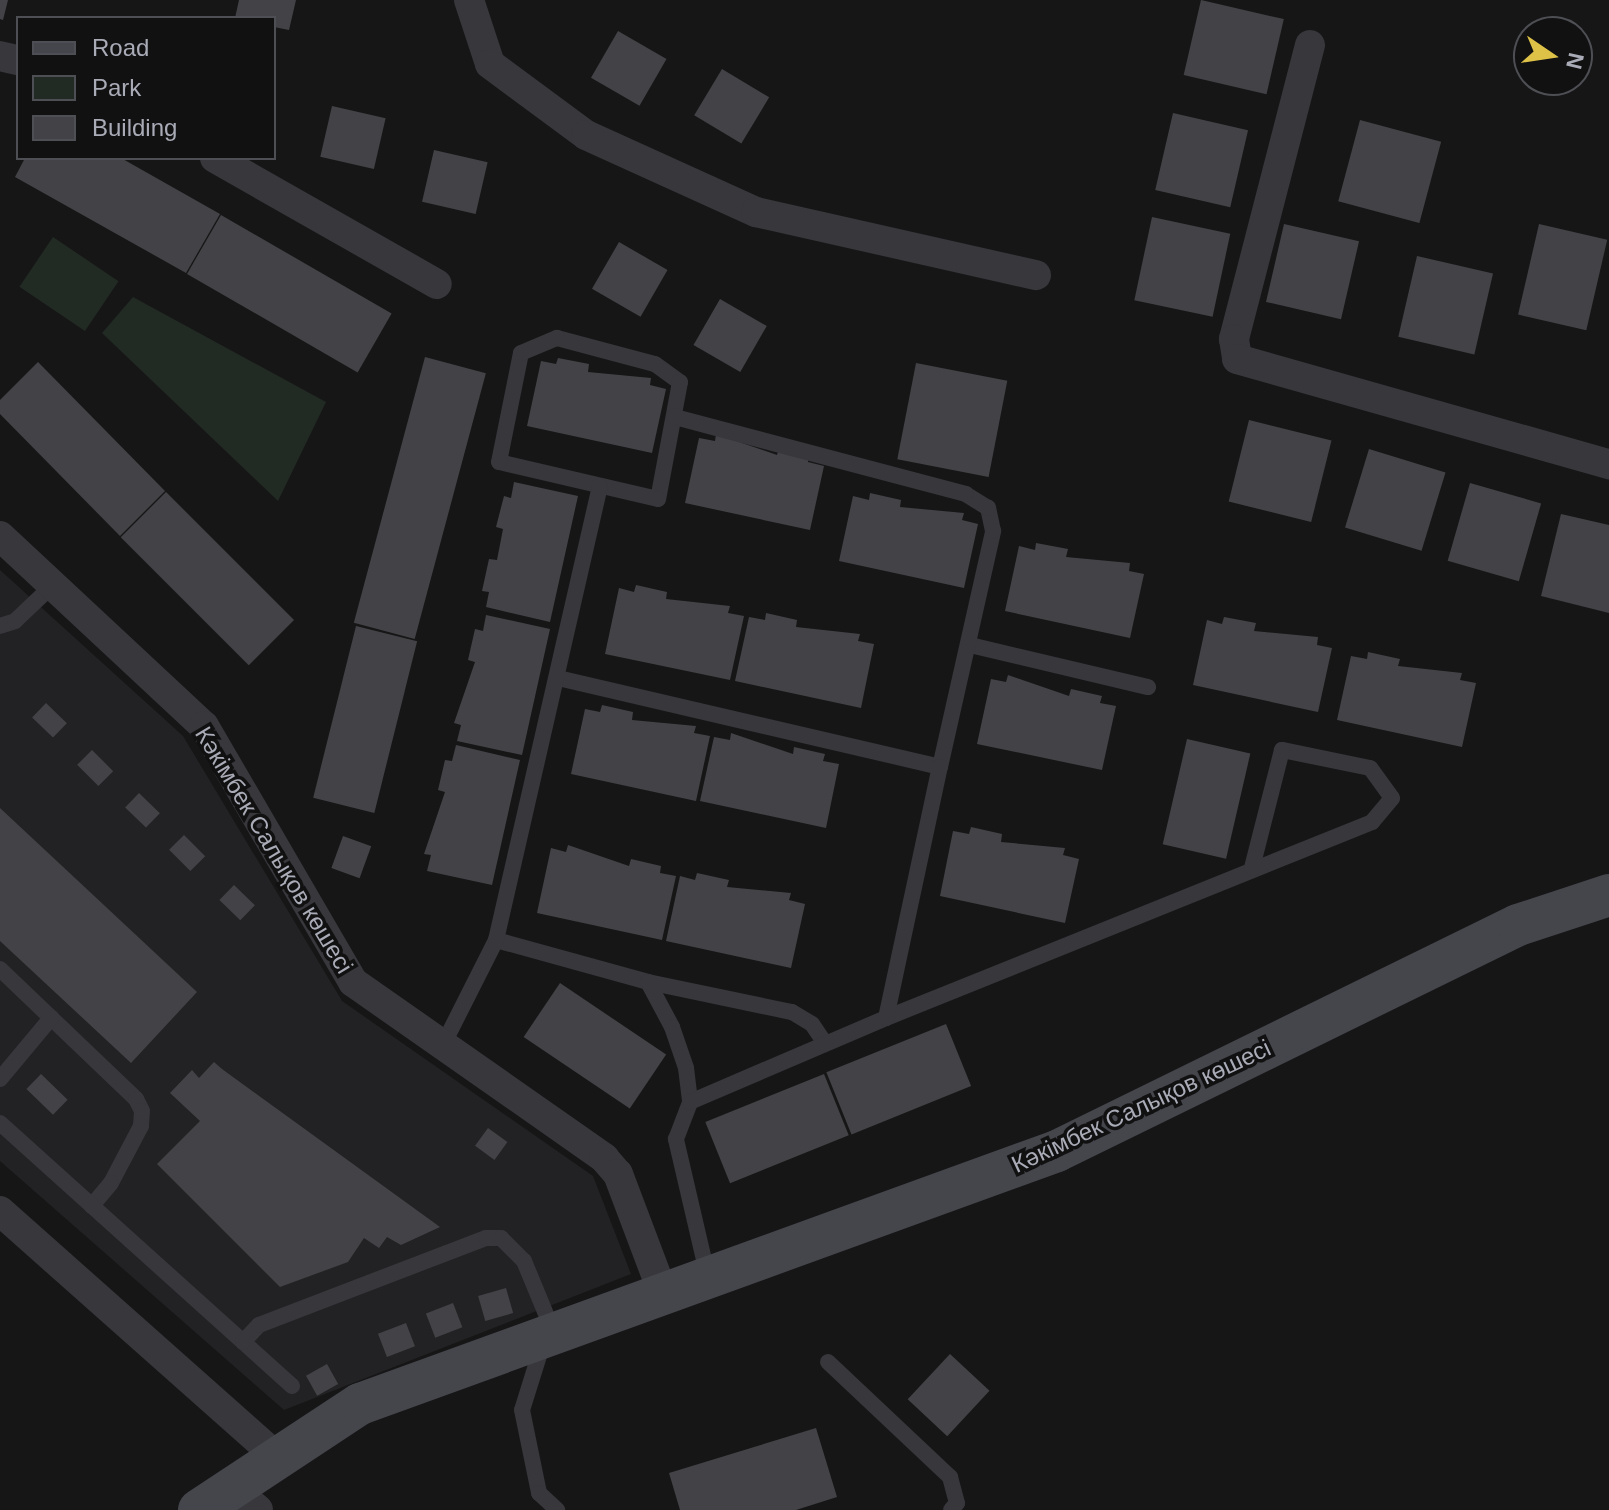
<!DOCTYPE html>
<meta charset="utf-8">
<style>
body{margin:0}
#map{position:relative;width:1609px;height:1510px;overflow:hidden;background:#161617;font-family:Helvetica,sans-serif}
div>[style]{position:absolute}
.built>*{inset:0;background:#222224}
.green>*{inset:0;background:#222a24;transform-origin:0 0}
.building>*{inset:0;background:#434347;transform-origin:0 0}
.lane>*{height:16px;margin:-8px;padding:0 8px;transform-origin:8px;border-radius:8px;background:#37373c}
.street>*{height:30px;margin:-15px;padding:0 15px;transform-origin:15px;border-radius:15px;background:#37373c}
.secondary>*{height:42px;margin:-21px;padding:0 21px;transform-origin:21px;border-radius:21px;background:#45464c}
span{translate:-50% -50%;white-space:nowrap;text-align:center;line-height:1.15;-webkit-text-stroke:7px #111112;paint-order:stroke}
.street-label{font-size:24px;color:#a9abb6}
.legend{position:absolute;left:16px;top:16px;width:260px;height:144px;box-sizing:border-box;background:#111112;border:2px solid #4e4f54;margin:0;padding:10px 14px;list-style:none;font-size:24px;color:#a9abb6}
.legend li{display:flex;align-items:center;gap:16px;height:40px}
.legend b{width:40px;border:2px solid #4e4f54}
.north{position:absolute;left:1513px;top:16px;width:80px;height:80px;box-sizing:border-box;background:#111112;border:2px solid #4e4f54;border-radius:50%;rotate:103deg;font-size:22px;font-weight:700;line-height:32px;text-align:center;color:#a9abb6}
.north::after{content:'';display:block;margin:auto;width:28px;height:36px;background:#dec247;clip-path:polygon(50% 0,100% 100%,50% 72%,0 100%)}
</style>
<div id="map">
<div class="built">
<div style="clip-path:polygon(0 570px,183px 736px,342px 1001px,593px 1176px,631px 1274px,284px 1410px,0 1161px)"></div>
</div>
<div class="green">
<div style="left:53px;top:237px;width:79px;height:60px;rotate:34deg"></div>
<div style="clip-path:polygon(133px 297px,326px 402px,278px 501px,102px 333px)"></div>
</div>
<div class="building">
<div style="clip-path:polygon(0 0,8px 0,3px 20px,0 19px)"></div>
<div style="clip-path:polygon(239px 0,296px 0,289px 30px,274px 27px,274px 18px,235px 18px)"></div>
<div style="left:1201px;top:0;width:85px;height:77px;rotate:13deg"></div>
<div style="left:618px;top:31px;width:56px;height:54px;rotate:30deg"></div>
<div style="left:722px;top:69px;width:55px;height:54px;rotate:31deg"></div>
<div style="left:332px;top:106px;width:55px;height:52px;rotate:13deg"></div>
<div style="left:1173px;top:113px;width:77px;height:79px;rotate:13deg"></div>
<div style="left:1360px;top:120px;width:84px;height:84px;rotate:15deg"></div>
<div style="left:434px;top:150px;width:55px;height:53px;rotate:13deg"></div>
<div style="clip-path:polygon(25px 158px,121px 158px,220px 214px,186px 273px,15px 177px)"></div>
<div style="left:221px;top:215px;width:197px;height:68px;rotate:30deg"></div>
<div style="left:1152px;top:217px;width:80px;height:85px;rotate:12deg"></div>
<div style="left:1284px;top:224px;width:77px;height:80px;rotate:13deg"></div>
<div style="left:1539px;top:224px;width:70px;height:93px;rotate:13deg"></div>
<div style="left:619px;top:242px;width:56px;height:54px;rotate:30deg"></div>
<div style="left:1417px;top:256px;width:78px;height:83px;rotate:13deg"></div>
<div style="left:720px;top:299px;width:54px;height:53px;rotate:30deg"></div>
<div style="left:425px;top:357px;width:63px;height:275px;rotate:15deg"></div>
<div style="clip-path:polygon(558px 358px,589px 364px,588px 372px,651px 378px,650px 385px,666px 389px,652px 453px,527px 426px,541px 361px,556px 364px)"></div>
<div style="clip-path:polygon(38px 362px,165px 491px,120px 536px,0 414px,0 400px)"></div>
<div style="left:916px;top:363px;width:93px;height:98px;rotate:11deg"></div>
<div style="left:1249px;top:420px;width:85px;height:84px;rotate:14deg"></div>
<div style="clip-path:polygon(716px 434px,777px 455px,779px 448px,809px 455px,808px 462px,824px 466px,810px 530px,685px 503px,699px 438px,715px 441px)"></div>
<div style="left:1369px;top:449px;width:80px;height:82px;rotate:17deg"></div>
<div style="clip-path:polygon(514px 482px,578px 496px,550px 622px,486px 607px,489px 592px,482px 591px,489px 559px,497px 560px,503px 529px,496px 527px,504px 496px,511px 498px)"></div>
<div style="left:1470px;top:483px;width:74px;height:81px;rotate:16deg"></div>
<div style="left:166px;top:492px;width:181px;height:64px;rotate:45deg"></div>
<div style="clip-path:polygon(870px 493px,901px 500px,900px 507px,964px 513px,962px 520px,978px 524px,964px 588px,839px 561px,853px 496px,869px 500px)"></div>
<div style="clip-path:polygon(1561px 514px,1609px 525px,1609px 613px,1541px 596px)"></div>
<div style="clip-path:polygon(1036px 543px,1068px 549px,1066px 557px,1130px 563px,1129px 571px,1144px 574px,1130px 638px,1005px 611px,1019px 546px,1035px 550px)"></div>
<div style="clip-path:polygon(636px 585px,667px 592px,666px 599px,730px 606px,728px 613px,744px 616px,730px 680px,605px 654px,619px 588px,634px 592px)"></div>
<div style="clip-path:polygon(766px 613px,797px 620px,796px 627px,860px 634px,858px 641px,874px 644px,861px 708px,735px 681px,749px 617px,765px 620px)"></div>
<div style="clip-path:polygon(486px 615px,550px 629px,522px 755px,457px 741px,461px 725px,454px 723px,475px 662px,468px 660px,475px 629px,483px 631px)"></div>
<div style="clip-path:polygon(1224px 617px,1256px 623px,1254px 631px,1318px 637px,1317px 645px,1332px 648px,1318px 712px,1193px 685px,1207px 620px,1222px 624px)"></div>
<div style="left:356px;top:626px;width:63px;height:177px;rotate:14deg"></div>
<div style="clip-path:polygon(1368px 652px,1400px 659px,1398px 666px,1462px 673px,1460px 680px,1476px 683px,1462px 747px,1337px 720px,1351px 656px,1367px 659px)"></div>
<div style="clip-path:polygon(1008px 675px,1069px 696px,1071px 689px,1102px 696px,1100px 703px,1116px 706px,1102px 770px,977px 744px,991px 679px,1006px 682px)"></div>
<div style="left:46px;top:703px;width:29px;height:20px;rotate:44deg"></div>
<div style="clip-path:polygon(602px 705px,633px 712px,632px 720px,696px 726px,694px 733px,710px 736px,696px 801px,571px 774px,585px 709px,600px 712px)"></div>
<div style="clip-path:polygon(731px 733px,793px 754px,794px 747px,825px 754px,823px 761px,839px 764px,826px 828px,700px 801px,714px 737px,730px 740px)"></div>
<div style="left:1187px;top:739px;width:65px;height:108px;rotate:13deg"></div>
<div style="clip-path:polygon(456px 745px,520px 760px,492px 885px,427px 871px,431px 855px,424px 854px,445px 792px,438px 790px,445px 760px,452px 761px)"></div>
<div style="left:92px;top:750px;width:30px;height:21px;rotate:45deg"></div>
<div style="left:139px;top:793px;width:29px;height:20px;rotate:44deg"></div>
<div style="clip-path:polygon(0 808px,197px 992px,131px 1063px,0 941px)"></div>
<div style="clip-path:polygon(971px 827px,1002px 834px,1001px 842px,1065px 848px,1063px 855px,1079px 859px,1065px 923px,940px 896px,953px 831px,969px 834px)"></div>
<div style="left:184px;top:835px;width:30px;height:21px;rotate:45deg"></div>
<div style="left:343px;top:836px;width:30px;height:34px;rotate:20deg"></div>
<div style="clip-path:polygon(568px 845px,629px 866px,631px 859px,661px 866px,660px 873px,676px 876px,662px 940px,537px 913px,551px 848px,566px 852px)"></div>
<div style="clip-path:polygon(697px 873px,729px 880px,727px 887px,791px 893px,789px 900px,805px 904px,791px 968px,666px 941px,680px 876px,695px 880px)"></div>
<div style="left:234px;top:885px;width:29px;height:21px;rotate:44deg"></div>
<div style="left:560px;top:983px;width:128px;height:65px;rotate:34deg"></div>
<div style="left:946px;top:1024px;width:67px;height:129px;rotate:68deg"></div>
<div style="clip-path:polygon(214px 1062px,222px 1069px,440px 1227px,401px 1245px,387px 1237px,379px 1248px,364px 1238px,348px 1262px,280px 1287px,157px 1164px,200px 1121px,170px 1093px,192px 1070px,199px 1078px)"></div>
<div style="left:41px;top:1074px;width:37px;height:21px;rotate:44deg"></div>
<div style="left:824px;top:1074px;width:66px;height:128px;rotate:68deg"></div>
<div style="left:488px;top:1128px;width:24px;height:22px;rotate:36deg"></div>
<div style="left:506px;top:1288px;width:26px;height:29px;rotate:74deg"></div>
<div style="left:453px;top:1303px;width:26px;height:29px;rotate:69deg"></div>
<div style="left:406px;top:1323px;width:25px;height:30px;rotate:69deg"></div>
<div style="left:950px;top:1354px;width:54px;height:62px;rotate:43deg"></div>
<div style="left:327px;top:1364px;width:23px;height:24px;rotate:61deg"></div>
<div style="clip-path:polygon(816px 1428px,837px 1497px,796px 1510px,680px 1510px,669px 1473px)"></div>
</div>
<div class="lane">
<div style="left:557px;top:338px;width:101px;rotate:14.9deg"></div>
<div style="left:655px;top:364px;width:31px;rotate:36deg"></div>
<div style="left:680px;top:382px;width:119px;rotate:100.6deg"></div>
<div style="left:658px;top:499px;width:163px;rotate:-166.9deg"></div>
<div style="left:499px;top:462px;width:111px;rotate:-78.6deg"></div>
<div style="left:521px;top:353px;width:39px;rotate:-23deg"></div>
<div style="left:0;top:626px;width:16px;rotate:-18deg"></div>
<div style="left:15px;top:621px;width:52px;rotate:-43.5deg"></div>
<div style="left:970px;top:645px;width:183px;rotate:13.3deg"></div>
<div style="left:558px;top:678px;width:392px;rotate:13.1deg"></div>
<div style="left:940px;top:767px;width:242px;rotate:-77.3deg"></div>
<div style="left:993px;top:531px;width:24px;rotate:-102deg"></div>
<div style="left:988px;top:508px;width:26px;rotate:-148deg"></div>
<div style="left:966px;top:494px;width:302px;rotate:-165.2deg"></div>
<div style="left:496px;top:940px;width:158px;rotate:15.4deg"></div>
<div style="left:648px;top:982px;width:147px;rotate:11.8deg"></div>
<div style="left:792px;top:1012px;width:23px;rotate:31deg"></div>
<div style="left:812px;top:1024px;width:22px;rotate:56deg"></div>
<div style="left:0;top:969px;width:188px;rotate:43.7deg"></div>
<div style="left:136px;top:1099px;width:13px;rotate:63deg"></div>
<div style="left:142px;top:1111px;width:15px;rotate:94deg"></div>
<div style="left:141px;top:1126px;width:64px;rotate:117.8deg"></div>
<div style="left:111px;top:1183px;width:30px;rotate:130deg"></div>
<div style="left:648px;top:982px;width:51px;rotate:61.9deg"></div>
<div style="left:672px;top:1027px;width:43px;rotate:71.1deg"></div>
<div style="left:686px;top:1068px;width:34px;rotate:83deg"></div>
<div style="left:886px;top:1018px;width:524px;rotate:-21.96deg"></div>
<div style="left:1372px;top:822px;width:31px;rotate:-50deg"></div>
<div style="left:1392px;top:798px;width:37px;rotate:-126deg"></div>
<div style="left:1370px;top:768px;width:90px;rotate:-168.4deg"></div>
<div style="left:1282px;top:750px;width:122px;rotate:104.3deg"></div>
<div style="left:442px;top:1047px;width:120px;rotate:-63.2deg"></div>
<div style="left:496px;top:940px;width:465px;rotate:-77.1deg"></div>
<div style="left:0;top:1079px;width:80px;rotate:-50.1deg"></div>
<div style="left:0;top:1123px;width:393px;rotate:42deg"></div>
<div style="left:708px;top:1277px;width:142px;rotate:-103.1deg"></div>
<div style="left:676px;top:1139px;width:40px;rotate:-69deg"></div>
<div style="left:690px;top:1102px;width:213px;rotate:-23.2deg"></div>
<div style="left:886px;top:1018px;width:257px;rotate:-77.9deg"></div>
<div style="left:243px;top:1342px;width:23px;rotate:-47deg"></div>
<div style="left:259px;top:1325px;width:243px;rotate:-21deg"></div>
<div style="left:486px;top:1238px;width:15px"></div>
<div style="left:501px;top:1238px;width:33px;rotate:45deg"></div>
<div style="left:524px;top:1261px;width:76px;rotate:67.5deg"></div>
<div style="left:543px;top:1343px;width:70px;rotate:107.4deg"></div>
<div style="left:522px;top:1410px;width:85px;rotate:78.4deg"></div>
<div style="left:539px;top:1493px;width:25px;rotate:43deg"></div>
<div style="left:828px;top:1362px;width:168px;rotate:43.3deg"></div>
<div style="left:950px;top:1477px;width:27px;rotate:75deg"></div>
<div style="left:957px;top:1503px;width:9px;rotate:131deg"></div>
</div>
<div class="street">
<div style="left:469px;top:0;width:67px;rotate:71.8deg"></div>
<div style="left:490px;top:64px;width:119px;rotate:36.5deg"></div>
<div style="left:586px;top:135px;width:187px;rotate:24.4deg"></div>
<div style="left:756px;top:212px;width:287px;rotate:12.7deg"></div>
<div style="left:1310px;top:45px;width:304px;rotate:104.5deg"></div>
<div style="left:1234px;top:339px;width:20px;rotate:81deg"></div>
<div style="left:1237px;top:359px;width:387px;rotate:15.8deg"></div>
<div style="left:0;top:56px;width:18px;rotate:13deg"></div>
<div style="left:215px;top:158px;width:255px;rotate:29.6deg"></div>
<div style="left:0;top:536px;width:279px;rotate:43deg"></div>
<div style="left:204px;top:726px;width:296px;rotate:59.8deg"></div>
<div style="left:353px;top:982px;width:307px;rotate:35deg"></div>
<div style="left:604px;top:1158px;width:21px;rotate:49deg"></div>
<div style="left:618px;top:1174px;width:130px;rotate:69.3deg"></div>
<div style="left:0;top:1211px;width:372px;rotate:41.6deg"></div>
<div style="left:233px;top:1488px;width:33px;rotate:41deg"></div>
</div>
<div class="secondary">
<div style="left:199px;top:1510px;width:193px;rotate:-33.4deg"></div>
<div style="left:360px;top:1404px;width:741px;rotate:-19.95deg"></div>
<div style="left:1057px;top:1151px;width:513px;rotate:-26.12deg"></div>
<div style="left:1518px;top:925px;width:96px;rotate:-18.2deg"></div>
</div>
<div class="street-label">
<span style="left:274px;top:850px;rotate:59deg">Кәкімбек Салықов көшесі</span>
<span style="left:1141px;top:1106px;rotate:-25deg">Кәкімбек Салықов көшесі</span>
</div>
<ul class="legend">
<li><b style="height:10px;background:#45464c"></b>Road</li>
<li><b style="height:22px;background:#222a24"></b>Park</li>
<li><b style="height:22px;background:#434347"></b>Building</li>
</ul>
<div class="north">N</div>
</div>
